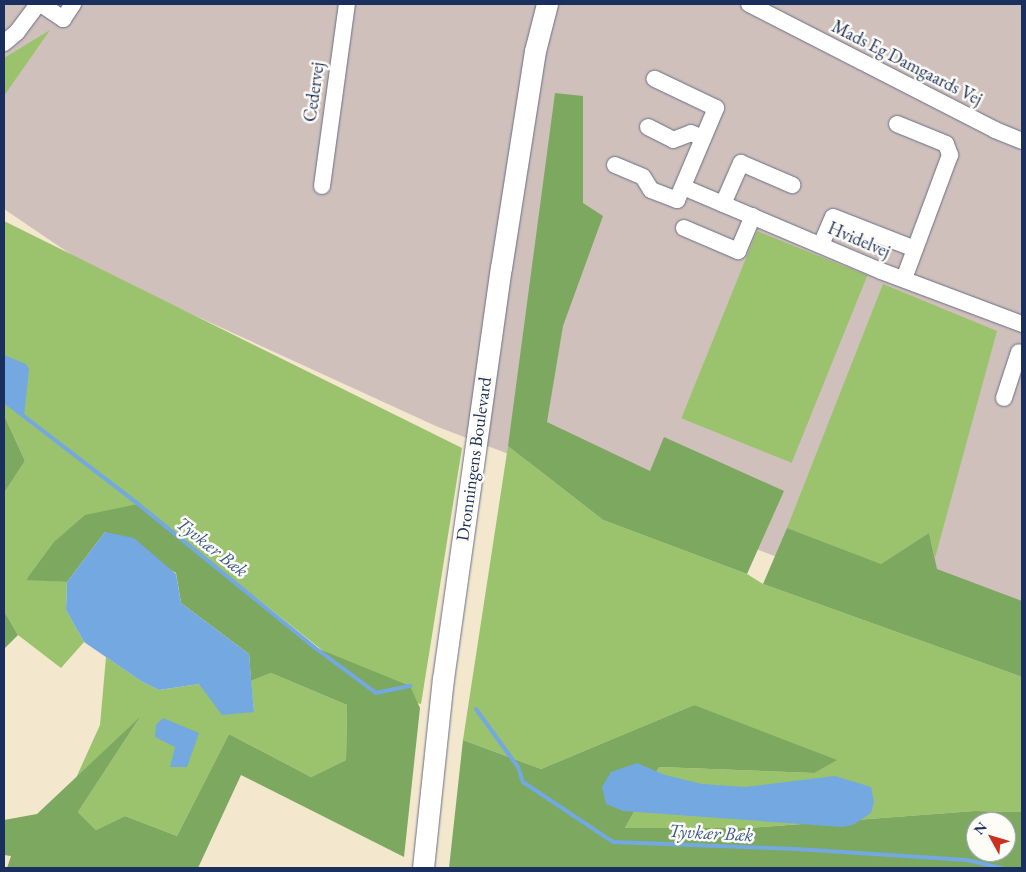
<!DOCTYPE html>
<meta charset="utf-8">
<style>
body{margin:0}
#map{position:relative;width:1026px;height:872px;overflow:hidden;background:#f3e7ce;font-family:"EB Garamond",serif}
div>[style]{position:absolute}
.industrial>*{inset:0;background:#d0c0bc}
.green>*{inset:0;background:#9bc26d;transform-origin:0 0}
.forest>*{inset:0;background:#7ca860}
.water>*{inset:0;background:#73a8e0}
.stream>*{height:4px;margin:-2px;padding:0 2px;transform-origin:2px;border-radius:2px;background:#73a8e0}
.roads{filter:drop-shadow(0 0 1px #676f85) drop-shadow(0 0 1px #676f85)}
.minor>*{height:16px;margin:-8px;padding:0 8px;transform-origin:8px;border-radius:8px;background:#fff}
.major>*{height:21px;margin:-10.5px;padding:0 10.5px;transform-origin:10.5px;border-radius:10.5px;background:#fff}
span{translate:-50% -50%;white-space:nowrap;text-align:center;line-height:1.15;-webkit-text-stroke:5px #fdfcf7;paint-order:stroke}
.street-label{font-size:18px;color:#1b2f5e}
.water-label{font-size:19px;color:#3a598c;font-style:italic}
.frame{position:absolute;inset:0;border:5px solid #1b2f5e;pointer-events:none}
.north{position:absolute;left:966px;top:812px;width:50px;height:50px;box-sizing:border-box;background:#fdfcf7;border:1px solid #a3aaba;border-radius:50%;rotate:309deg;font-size:14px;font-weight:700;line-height:20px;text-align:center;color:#1b2f5e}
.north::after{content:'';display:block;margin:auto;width:18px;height:22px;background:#c8321e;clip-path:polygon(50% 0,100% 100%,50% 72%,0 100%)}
</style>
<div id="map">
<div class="industrial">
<div style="clip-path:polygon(4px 4px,1022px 4px,1022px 651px,438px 427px,91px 268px,4px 209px)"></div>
</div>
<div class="green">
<div style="clip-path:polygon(50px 30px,4px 96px,4px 58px)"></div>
<div style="clip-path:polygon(4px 221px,462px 448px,421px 704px,376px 693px,138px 504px,26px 579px,67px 582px,66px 610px,84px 642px,61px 668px,18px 635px,4px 611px,4px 493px,25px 461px,4px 415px)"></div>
<div style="left:757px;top:231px;width:119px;height:202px;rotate:22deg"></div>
<div style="clip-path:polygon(883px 284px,997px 331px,935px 558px,929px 533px,881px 564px,787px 528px)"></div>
<div style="clip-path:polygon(508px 446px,603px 520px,747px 574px,763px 584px,1022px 677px,1022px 812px,975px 811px,749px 828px,625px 828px,659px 767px,814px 773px,694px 705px,541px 769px,463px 740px)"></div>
<div style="clip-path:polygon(106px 657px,141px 681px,159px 690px,199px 684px,254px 712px,251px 681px,271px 673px,347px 705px,346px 760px,311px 777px,229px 734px,177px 836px,125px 816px,96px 830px,78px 812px,138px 720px,76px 778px,100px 725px)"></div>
</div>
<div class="forest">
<div style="clip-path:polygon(555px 93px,583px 96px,583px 203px,603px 216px,563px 326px,547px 422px,650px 471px,664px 437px,784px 491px,747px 574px,603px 520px,508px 446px)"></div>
<div style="clip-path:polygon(4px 415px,25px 461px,4px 493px)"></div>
<div style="clip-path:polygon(138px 504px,314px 647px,410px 686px,420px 708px,404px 857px,241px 775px,198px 868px,7px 868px,11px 856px,4px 855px,4px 820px,37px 814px,140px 717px,78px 812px,96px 830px,125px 816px,177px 836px,229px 734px,311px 777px,346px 760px,347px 705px,271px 673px,251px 681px,249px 654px,181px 603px,176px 573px,105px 532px,67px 582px,26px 580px,54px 542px,85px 515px)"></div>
<div style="clip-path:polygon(787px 528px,881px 564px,929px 533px,937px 569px,1022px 601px,1022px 677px,763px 584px)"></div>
<div style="clip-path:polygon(4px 611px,18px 635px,4px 649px)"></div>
<div style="clip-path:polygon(evenodd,694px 705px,837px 760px,814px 773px,659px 767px,625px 828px,749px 828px,975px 811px,1022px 812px,1022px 868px,449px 868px,463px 740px,541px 769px,694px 705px,976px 822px,1006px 822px,1006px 852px,976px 852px,976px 822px)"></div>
</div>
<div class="water">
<div style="clip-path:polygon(4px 355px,26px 364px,29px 369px,24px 416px,4px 401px)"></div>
<div style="clip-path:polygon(105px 532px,134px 538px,176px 574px,181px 603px,249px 654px,254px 712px,222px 715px,199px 684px,159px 690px,141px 681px,84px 642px,66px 610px,67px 582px)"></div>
<div style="clip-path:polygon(163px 718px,199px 733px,187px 767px,170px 767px,175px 747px,155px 737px,156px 725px)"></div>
<div style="clip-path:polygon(637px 763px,665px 775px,702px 784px,745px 787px,835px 776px,871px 787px,874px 802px,871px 813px,853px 825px,842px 827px,623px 811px,606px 804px,602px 787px,611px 772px)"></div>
</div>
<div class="stream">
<div style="left:4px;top:401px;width:169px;rotate:37.5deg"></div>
<div style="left:138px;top:504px;width:227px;rotate:39.1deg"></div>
<div style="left:314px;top:647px;width:77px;rotate:36.6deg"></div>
<div style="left:376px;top:693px;width:35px;rotate:-12deg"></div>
<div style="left:476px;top:709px;width:72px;rotate:54.1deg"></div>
<div style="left:518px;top:767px;width:16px;rotate:72deg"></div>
<div style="left:523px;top:782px;width:108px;rotate:33.7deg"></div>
<div style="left:613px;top:842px;width:183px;rotate:2.2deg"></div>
<div style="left:796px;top:849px;width:171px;rotate:3.7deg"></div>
<div style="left:967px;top:860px;width:36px;rotate:13deg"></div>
</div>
<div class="roads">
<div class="minor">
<div style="left:41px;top:4px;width:27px;rotate:34deg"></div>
<div style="left:63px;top:19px;width:18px;rotate:-56deg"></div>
<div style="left:749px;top:4px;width:276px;rotate:27.1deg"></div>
<div style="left:995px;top:130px;width:29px;rotate:22deg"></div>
<div style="left:4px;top:43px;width:17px;rotate:-40deg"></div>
<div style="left:17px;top:32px;width:35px;rotate:-53deg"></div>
<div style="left:897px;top:124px;width:53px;rotate:22.2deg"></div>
<div style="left:946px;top:144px;width:12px;rotate:70deg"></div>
<div style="left:950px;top:155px;width:132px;rotate:110.4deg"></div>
<div style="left:648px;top:127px;width:28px;rotate:27deg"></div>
<div style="left:673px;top:140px;width:19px;rotate:-21deg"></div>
<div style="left:691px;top:133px;width:13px;rotate:23deg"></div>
<div style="left:615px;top:165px;width:30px;rotate:23deg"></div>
<div style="left:643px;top:177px;width:15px;rotate:58deg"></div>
<div style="left:651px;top:190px;width:28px;rotate:21deg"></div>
<div style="left:677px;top:200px;width:100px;rotate:-67deg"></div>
<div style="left:716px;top:108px;width:68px;rotate:-154.6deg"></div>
<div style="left:322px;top:186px;width:184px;rotate:-82.2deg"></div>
<div style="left:683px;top:187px;width:215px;rotate:23deg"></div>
<div style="left:881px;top:271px;width:151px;rotate:20.6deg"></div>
<div style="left:723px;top:204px;width:45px;rotate:-66.3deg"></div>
<div style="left:741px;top:163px;width:56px;rotate:23.3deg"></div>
<div style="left:684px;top:228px;width:59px;rotate:23.1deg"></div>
<div style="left:738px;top:251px;width:38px;rotate:-67deg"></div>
<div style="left:821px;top:245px;width:30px;rotate:-67deg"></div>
<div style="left:833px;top:217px;width:88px;rotate:21.3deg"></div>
<div style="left:1004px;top:398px;width:48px;rotate:-71.9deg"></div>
</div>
<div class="major">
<div style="left:423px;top:868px;width:190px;rotate:-84deg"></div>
<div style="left:443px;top:679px;width:415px;rotate:-82deg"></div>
<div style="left:501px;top:268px;width:220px;rotate:-81.1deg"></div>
<div style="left:535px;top:51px;width:49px;rotate:-75.7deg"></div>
</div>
</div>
<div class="street-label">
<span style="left:907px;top:63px;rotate:27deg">Mads Eg Damgaards Vej</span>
<span style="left:314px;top:92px;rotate:-82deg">Cedervej</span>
<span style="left:859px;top:240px;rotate:23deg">Hvidelvej</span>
<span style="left:474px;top:459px;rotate:-82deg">Dronningens Boulevard</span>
</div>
<div class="water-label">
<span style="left:212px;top:547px;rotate:38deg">Tyvkær Bæk</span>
<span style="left:711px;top:833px;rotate:3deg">Tyvkær Bæk</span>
</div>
<div class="frame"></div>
<div class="north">N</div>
</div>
